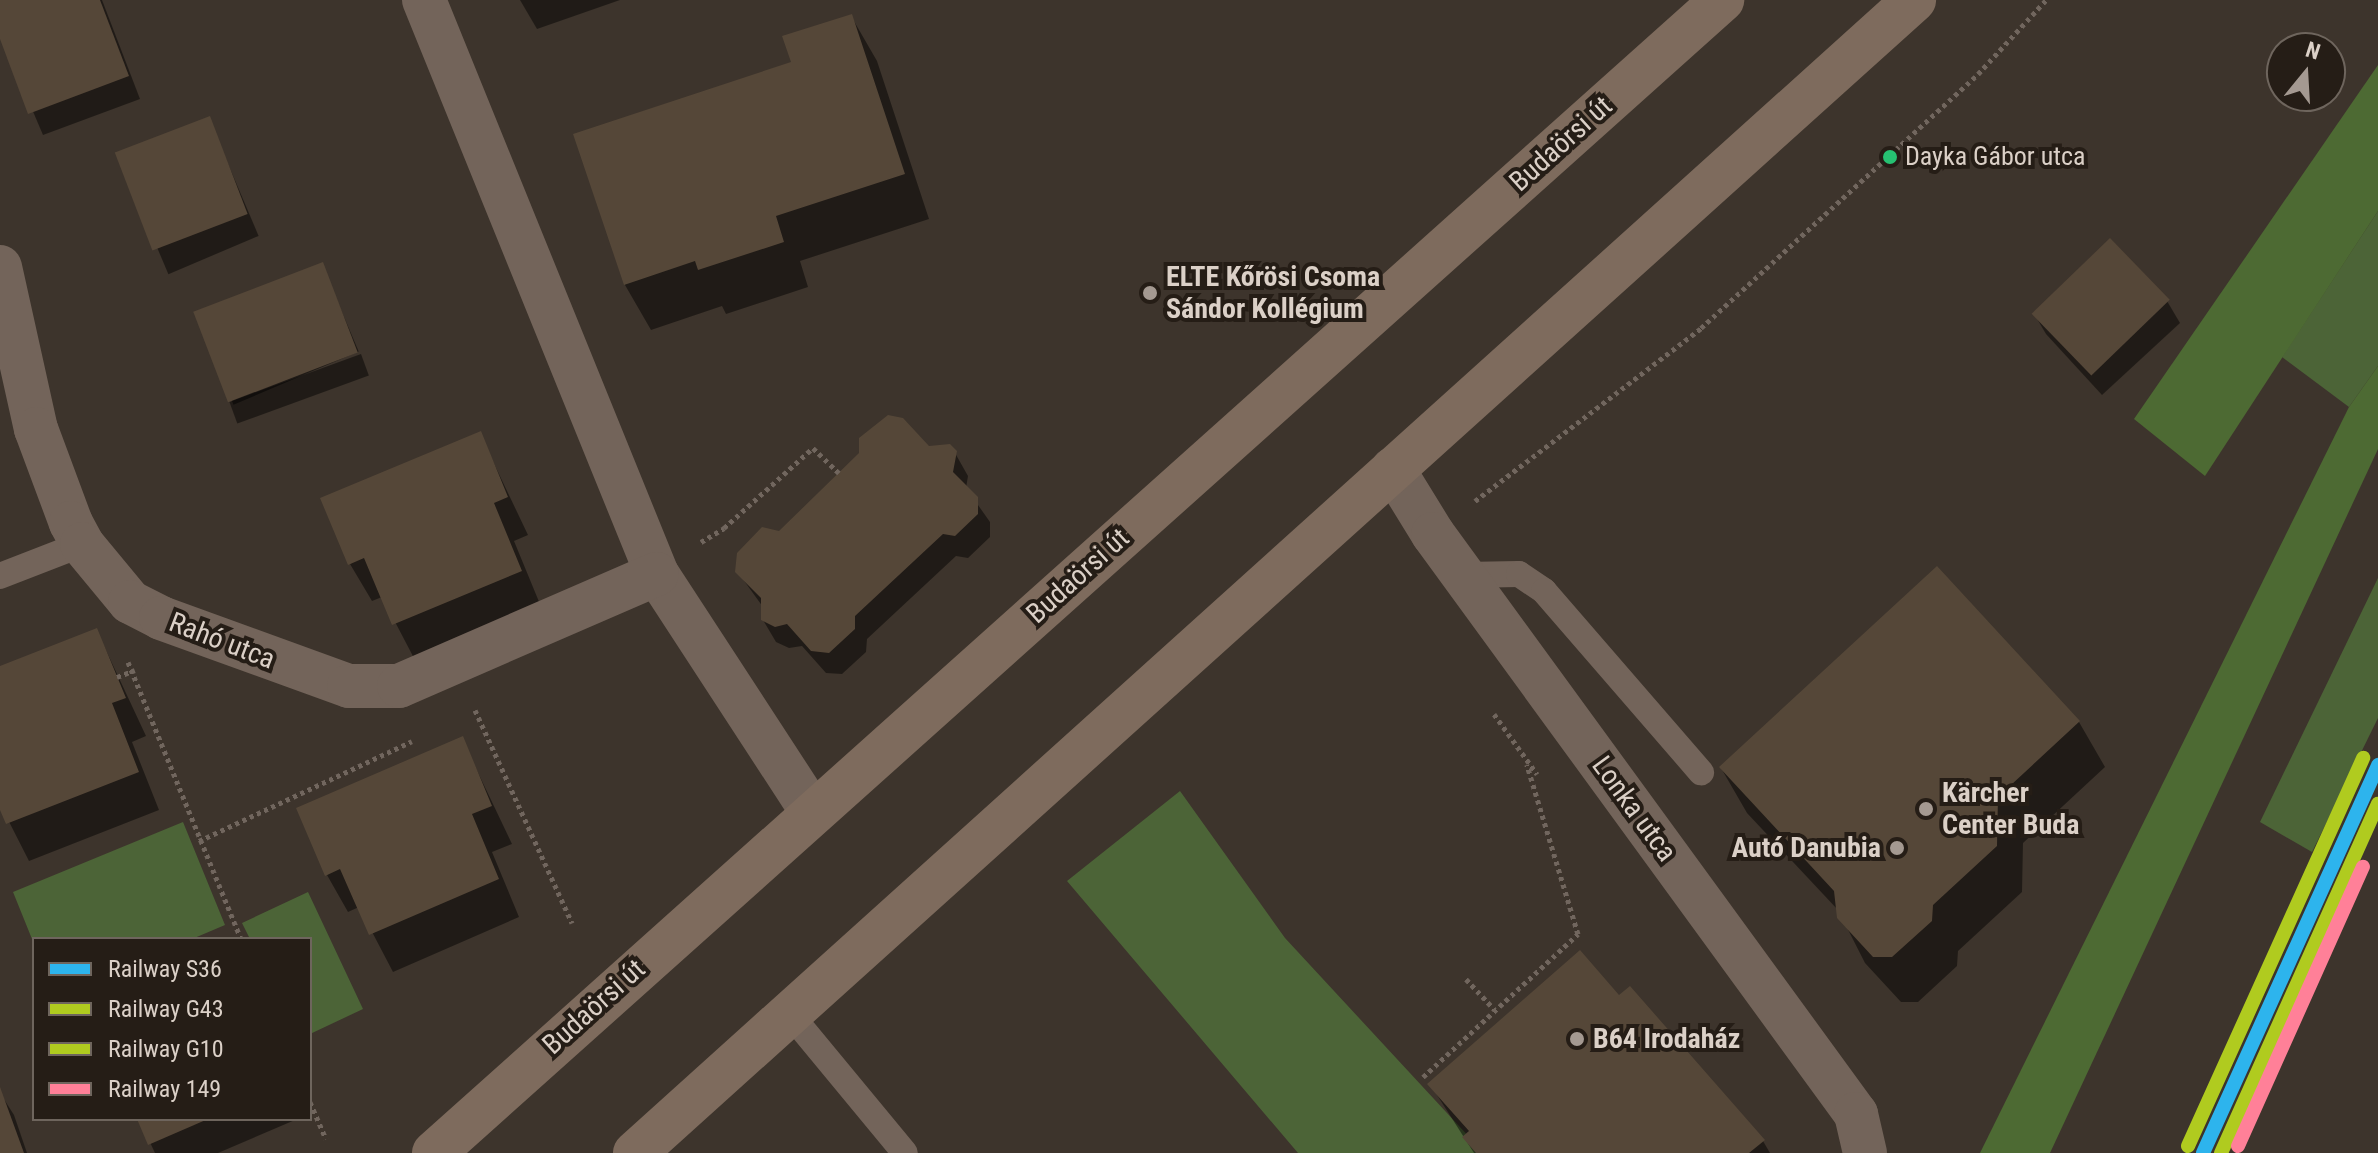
<!DOCTYPE html>
<meta charset="utf-8">
<style>
body{margin:0}
#map{position:relative;width:2378px;height:1153px;overflow:hidden;background:#3d342c;font-family:"Roboto Condensed",sans-serif}
div>[style]{position:absolute}
.green>*{inset:0;background:#4c6437}
.forest>*{inset:0;background:#4d6a33}
.shadow>*{inset:0;background:#0007;transform-origin:0 0}
.building>*{inset:0;background:#554738;transform-origin:0 0}
.path>*{height:5px;margin-top:-2.5px;transform-origin:0;background:repeating-linear-gradient(90deg,#71665e 0 4px,transparent 0 8px)}
.service>*{height:26px;margin:-13px;padding:0 13px;transform-origin:13px;border-radius:13px;background:#73645a}
.minor>*{height:44px;margin:-22px;padding:0 22px;transform-origin:22px;border-radius:22px;background:#73645a}
.primary>*{height:44px;margin:-22px;padding:0 22px;transform-origin:22px;border-radius:22px;background:#7e6b5d}
.rail-1>*{height:14px;margin:-7px;padding:0 7px;transform-origin:7px;border-radius:7px;background:#2db4ed}
.rail-2>*{height:14px;margin:-7px;padding:0 7px;transform-origin:7px;border-radius:7px;background:#b0cb1f}
.rail-3>*{height:14px;margin:-7px;padding:0 7px;transform-origin:7px;border-radius:7px;background:#b0cb1f}
.rail-4>*{height:14px;margin:-7px;padding:0 7px;transform-origin:7px;border-radius:7px;background:#ff8098}
.dots>*{width:22px;height:22px;translate:-50% -50%;box-sizing:border-box;border:4px solid #251d16;border-radius:50%}
span{translate:-50% -50%;white-space:nowrap;text-align:center;line-height:1.15;-webkit-text-stroke:8px #251d16;paint-order:stroke}
.bus-label{font-size:26px;color:#dbd0c7}
.left{translate:0 -50%;text-align:left}
.street-label{font-size:28px;color:#dbd0c7}
.poi-label{font-size:28px;color:#dbd0c7;font-weight:700}
.right{translate:-100% -50%;text-align:right}
.legend{position:absolute;left:32px;top:937px;width:280px;height:184px;box-sizing:border-box;background:#251d16;border:2px solid #6e655d;margin:0;padding:10px 14px;list-style:none;font-size:24px;color:#dbd0c7}
.legend li{display:flex;align-items:center;gap:16px;height:40px}
.legend b{width:40px;border:2px solid #6e655d}
.north{position:absolute;left:2266px;top:32px;width:80px;height:80px;box-sizing:border-box;background:#251d16;border:2px solid #6e655d;border-radius:50%;rotate:18deg;font-size:22px;font-weight:700;line-height:32px;text-align:center;color:#dbd0c7}
.north::after{content:'';display:block;margin:auto;width:28px;height:36px;background:#a49991;clip-path:polygon(50% 0,100% 100%,50% 72%,0 100%)}
</style>
<div id="map">
<div class="green">
<div style="clip-path:polygon(2378px 211px,2378px 366px,2349px 407px,2282px 357px)"></div>
<div style="clip-path:polygon(2378px 578px,2378px 718px,2312px 852px,2260px 822px)"></div>
<div style="clip-path:polygon(1180px 791px,1285px 938px,1484px 1153px,1298px 1153px,1067px 881px)"></div>
<div style="clip-path:polygon(183px 822px,225px 925px,192px 939px,34px 939px,34px 944px,13px 892px)"></div>
<div style="clip-path:polygon(308px 892px,363px 1009px,310px 1034px,310px 939px,250px 939px,242px 923px)"></div>
</div>
<div class="forest">
<div style="clip-path:polygon(2378px 65px,2378px 211px,2205px 476px,2134px 419px)"></div>
<div style="clip-path:polygon(2378px 366px,2378px 449px,2050px 1153px,1980px 1153px,2349px 407px)"></div>
</div>
<div class="shadow">
<div style="clip-path:polygon(0 0,102px 0,140px 99px,43px 135px,0 34px)"></div>
<div style="clip-path:polygon(520px 0,620px 0,537px 29px)"></div>
<div style="clip-path:polygon(851px 16px,877px 61px,929px 219px,800px 261px,808px 287px,726px 314px,722px 306px,651px 330px,625px 285px,575px 136px,793px 64px)"></div>
<div style="left:209px;top:119px;width:127px;height:98px;rotate:67deg"></div>
<div style="left:322px;top:265px;width:94px;height:136px;rotate:67deg"></div>
<div style="clip-path:polygon(2167px 301px,2180px 323px,2102px 395px,2046px 334px,2033px 312px)"></div>
<div style="left:361px;top:354px;width:23px;height:140px;rotate:70deg"></div>
<div style="clip-path:polygon(480px 434px,528px 535px,514px 541px,542px 609px,416px 662px,382px 597px,372px 601px,350px 564px)"></div>
<div style="clip-path:polygon(928px 448px,955px 453px,968px 476px,966px 488px,990px 522px,990px 537px,968px 558px,956px 556px,867px 639px,866px 652px,842px 674px,826px 673px,802px 646px,789px 648px,776px 642px,763px 620px,763px 607px,737px 571px,779px 533px)"></div>
<div style="clip-path:polygon(97px 631px,146px 736px,132px 742px,159px 810px,29px 861px,0 804px,0 668px)"></div>
<div style="clip-path:polygon(2079px 722px,2105px 767px,2023px 843px,2022px 892px,1958px 951px,1957px 966px,1918px 1002px,1901px 1002px,1865px 963px,1838px 910px,1747px 813px,1721px 768px)"></div>
<div style="clip-path:polygon(462px 739px,512px 844px,492px 852px,519px 917px,393px 972px,359px 907px,348px 912px,327px 875px)"></div>
<div style="clip-path:polygon(1619px 997px,1763px 1141px,1770px 1153px,1474px 1153px,1430px 1084px)"></div>
<div style="clip-path:polygon(0 1093px,14px 1115px,27px 1153px,0 1153px)"></div>
<div style="clip-path:polygon(139px 1119px,294px 1119px,295px 1120px,218px 1153px,155px 1153px)"></div>
</div>
<div class="building">
<div style="clip-path:polygon(0 0,100px 0,129px 76px,28px 114px,0 39px)"></div>
<div style="clip-path:polygon(852px 14px,905px 174px,776px 216px,784px 242px,698px 270px,695px 261px,624px 285px,573px 134px,791px 62px,782px 36px)"></div>
<div style="left:210px;top:116px;width:105px;height:102px;rotate:69deg"></div>
<div style="left:2110px;top:238px;width:86px;height:109px;rotate:46deg"></div>
<div style="left:323px;top:262px;width:97px;height:139px;rotate:69deg"></div>
<div style="clip-path:polygon(888px 415px,903px 418px,929px 446px,950px 444px,957px 451px,953px 472px,978px 497px,978px 514px,955px 536px,943px 534px,855px 616px,855px 629px,829px 653px,811px 651px,787px 624px,775px 627px,761px 620px,761px 598px,735px 572px,737px 553px,762px 527px,779px 531px,859px 453px,859px 438px)"></div>
<div style="clip-path:polygon(481px 431px,508px 497px,494px 503px,522px 571px,392px 625px,364px 558px,348px 565px,320px 498px)"></div>
<div style="clip-path:polygon(1937px 566px,2080px 721px,1998px 797px,1997px 846px,1933px 905px,1932px 921px,1892px 957px,1873px 957px,1837px 918px,1834px 891px,1719px 767px)"></div>
<div style="clip-path:polygon(97px 628px,126px 698px,112px 703px,139px 772px,6px 824px,0 810px,0 666px)"></div>
<div style="clip-path:polygon(463px 736px,492px 806px,472px 814px,499px 879px,369px 935px,340px 869px,325px 876px,296px 808px)"></div>
<div style="clip-path:polygon(1580px 950px,1619px 995px,1630px 986px,1765px 1140px,1749px 1153px,1476px 1153px,1462px 1137px,1469px 1131px,1427px 1084px)"></div>
<div style="clip-path:polygon(0 1087px,24px 1153px,0 1153px)"></div>
<div style="clip-path:polygon(137px 1119px,208px 1119px,148px 1145px)"></div>
</div>
<div class="path">
<div style="left:1475px;top:501px;width:285px;rotate:-37.4deg"></div>
<div style="left:1701px;top:328px;width:376px;rotate:-42.5deg"></div>
<div style="left:1978px;top:74px;width:100px;rotate:-47.4deg"></div>
<div style="left:701px;top:542px;width:27px;rotate:-31deg"></div>
<div style="left:724px;top:528px;width:120px;rotate:-42deg"></div>
<div style="left:813px;top:448px;width:36px;rotate:44deg"></div>
<div style="left:128px;top:662px;width:299px;rotate:67.8deg"></div>
<div style="left:117px;top:677px;width:19px;rotate:-21deg"></div>
<div style="left:475px;top:710px;width:234px;rotate:65.5deg"></div>
<div style="left:1494px;top:714px;width:74px;rotate:54.4deg"></div>
<div style="left:199px;top:841px;width:235px;rotate:-25.1deg"></div>
<div style="left:1466px;top:979px;width:42px;rotate:46.9deg"></div>
<div style="left:1423px;top:1077px;width:211px;rotate:-42.7deg"></div>
<div style="left:1578px;top:934px;width:177px;rotate:-106.8deg"></div>
<div style="left:310px;top:1102px;width:40px;rotate:66.6deg"></div>
</div>
<div class="service">
<div style="left:1464px;top:575px;width:55px;rotate:-1deg"></div>
<div style="left:1519px;top:574px;width:30px;rotate:34deg"></div>
<div style="left:1544px;top:591px;width:240px;rotate:49.1deg"></div>
<div style="left:0;top:576px;width:88px;rotate:-21.3deg"></div>
<div style="left:790px;top:1014px;width:180px;rotate:50.4deg"></div>
</div>
<div class="minor">
<div style="left:424px;top:0;width:619px;rotate:67.91deg"></div>
<div style="left:657px;top:574px;width:284px;rotate:56.9deg"></div>
<div style="left:0;top:267px;width:166px;rotate:77.5deg"></div>
<div style="left:36px;top:429px;width:100px;rotate:69.6deg"></div>
<div style="left:71px;top:523px;width:24px;rotate:62deg"></div>
<div style="left:82px;top:544px;width:75px;rotate:50.4deg"></div>
<div style="left:130px;top:602px;width:35px;rotate:27deg"></div>
<div style="left:161px;top:618px;width:200px;rotate:19.9deg"></div>
<div style="left:349px;top:686px;width:50px"></div>
<div style="left:399px;top:686px;width:281px;rotate:-23.5deg"></div>
<div style="left:1393px;top:469px;width:76px;rotate:58.4deg"></div>
<div style="left:1433px;top:534px;width:718px;rotate:53.9deg"></div>
<div style="left:1856px;top:1114px;width:40px;rotate:77deg"></div>
</div>
<div class="primary">
<div style="left:434px;top:1153px;width:1729px;rotate:-41.83deg"></div>
<div style="left:635px;top:1153px;width:1722px;rotate:-42.03deg"></div>
</div>
<div class="rail-1">
<div style="left:2203px;top:1153px;width:426px;rotate:-65.7deg"></div>
</div>
<div class="rail-2">
<div style="left:2221px;top:1153px;width:383px;rotate:-65.8deg"></div>
</div>
<div class="rail-3">
<div style="left:2188px;top:1146px;width:426px;rotate:-65.7deg"></div>
</div>
<div class="rail-4">
<div style="left:2238px;top:1146px;width:306px;rotate:-65.9deg"></div>
</div>
<div class="dots">
<div style="left:1890px;top:157px;background:#26c172"></div>
<div style="left:1150px;top:293px;background:#a49991"></div>
<div style="left:1926px;top:809px;background:#a49991"></div>
<div style="left:1897px;top:848px;background:#a49991"></div>
<div style="left:1577px;top:1039px;background:#a49991"></div>
</div>
<div class="bus-label">
<span class="left" style="left:1905px;top:157px">Dayka Gábor utca</span>
</div>
<div class="street-label">
<span style="left:1561px;top:144px;rotate:-42deg">Budaörsi út</span>
<span style="left:1078px;top:576px;rotate:-42deg">Budaörsi út</span>
<span style="left:222px;top:641px;rotate:21deg">Rahó utca</span>
<span style="left:1634px;top:809px;rotate:54deg">Lonka utca</span>
<span style="left:594px;top:1007px;rotate:-42deg">Budaörsi út</span>
</div>
<div class="poi-label">
<span class="left" style="left:1166px;top:293px">ELTE Kőrösi Csoma<br>Sándor Kollégium</span>
<span class="left" style="left:1942px;top:809px">Kärcher<br>Center Buda</span>
<span class="right" style="left:1881px;top:848px">Autó Danubia</span>
<span class="left" style="left:1593px;top:1039px">B64 Irodaház</span>
</div>
<ul class="legend">
<li><b style="height:10px;background:#2db4ed"></b>Railway S36</li>
<li><b style="height:10px;background:#b0cb1f"></b>Railway G43</li>
<li><b style="height:10px;background:#b0cb1f"></b>Railway G10</li>
<li><b style="height:10px;background:#ff8098"></b>Railway 149</li>
</ul>
<div class="north">N</div>
</div>
